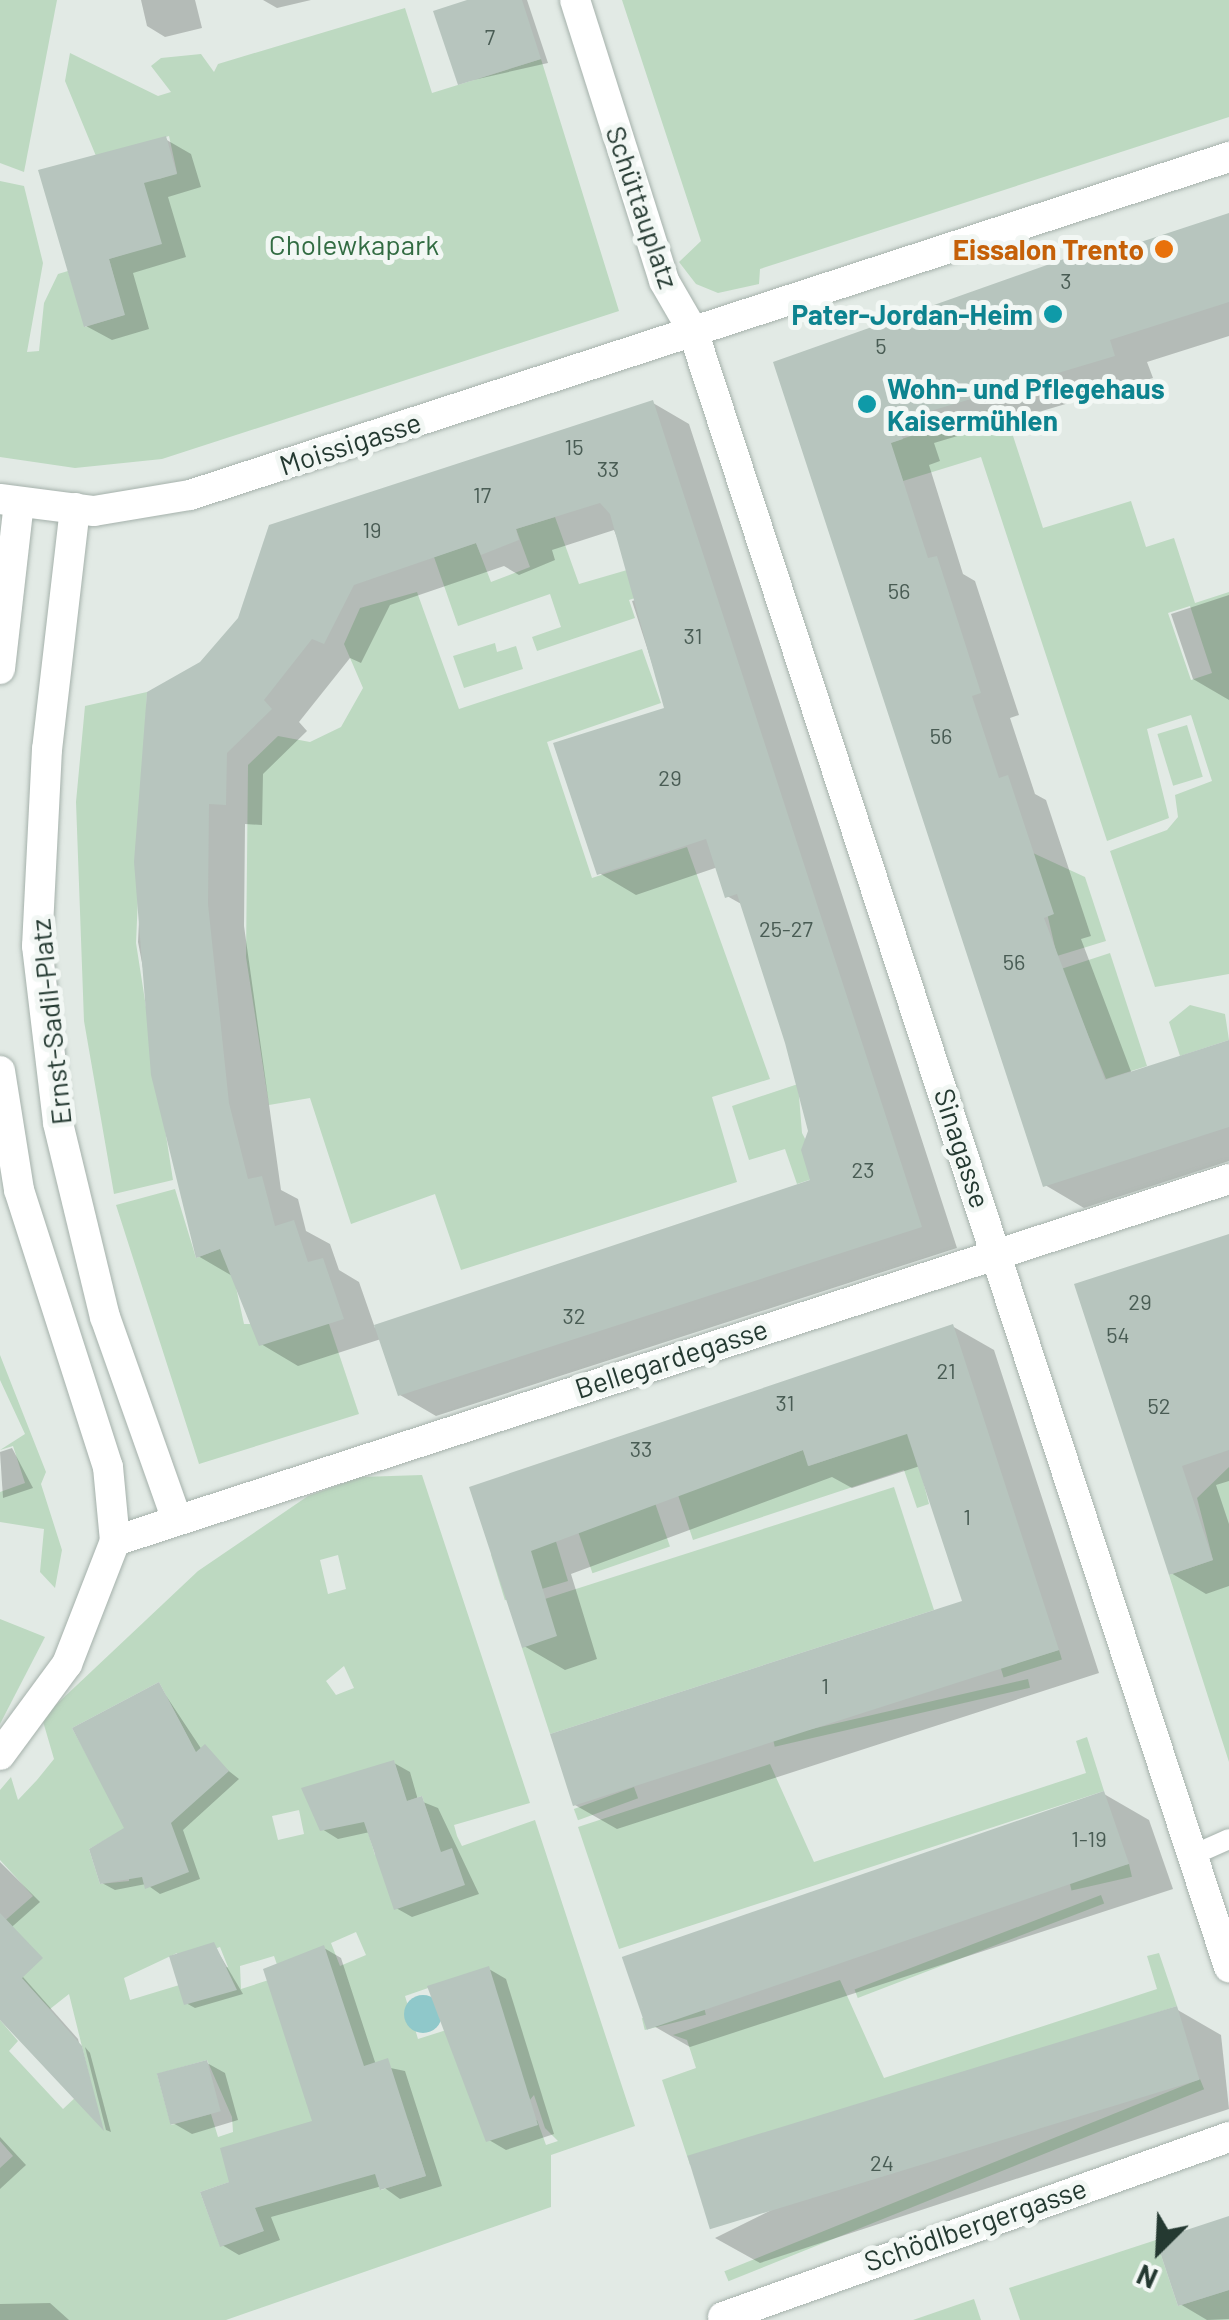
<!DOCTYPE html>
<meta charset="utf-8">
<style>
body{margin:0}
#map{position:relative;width:1229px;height:2320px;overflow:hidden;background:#e2eae5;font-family:Barlow,sans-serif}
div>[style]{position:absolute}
.green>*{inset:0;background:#bdd9c1;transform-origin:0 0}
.water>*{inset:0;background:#8fc8ca}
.round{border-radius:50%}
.shadow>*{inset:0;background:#0003}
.building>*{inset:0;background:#b7c5be;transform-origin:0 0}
.roads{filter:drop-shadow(0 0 2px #a5b1ab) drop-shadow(0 0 2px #a5b1ab)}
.lane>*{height:20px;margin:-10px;padding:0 10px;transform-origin:10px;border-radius:10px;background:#fff}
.street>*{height:30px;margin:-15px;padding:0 15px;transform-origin:15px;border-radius:15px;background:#fff}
.dots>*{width:28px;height:28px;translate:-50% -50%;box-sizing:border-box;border:5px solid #f2f7f4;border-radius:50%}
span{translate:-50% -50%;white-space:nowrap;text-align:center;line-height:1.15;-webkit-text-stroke:10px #f2f7f4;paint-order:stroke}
.number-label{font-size:22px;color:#495c54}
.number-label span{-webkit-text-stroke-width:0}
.street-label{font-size:28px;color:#243931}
.park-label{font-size:28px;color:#326c42}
.food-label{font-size:28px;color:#c56008;font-weight:700}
.right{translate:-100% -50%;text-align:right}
.culture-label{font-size:28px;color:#0d838f;font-weight:700}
.left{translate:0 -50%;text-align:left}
.north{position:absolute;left:1109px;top:2200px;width:100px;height:100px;-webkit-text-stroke:8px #f2f7f4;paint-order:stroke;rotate:204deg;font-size:28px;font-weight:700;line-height:40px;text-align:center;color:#243931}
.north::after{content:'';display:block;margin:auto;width:35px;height:45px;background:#243931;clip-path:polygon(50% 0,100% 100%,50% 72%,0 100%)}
</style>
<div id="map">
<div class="green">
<div style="clip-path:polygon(0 0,57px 0,24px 172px,0 163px)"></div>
<div style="clip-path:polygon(622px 0,1229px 0,1229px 117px,760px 269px,759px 284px,718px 293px,696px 284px,679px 262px,701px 241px)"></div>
<div style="clip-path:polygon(evenodd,405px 8px,432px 93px,541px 59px,619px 311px,162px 459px,75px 468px,0 457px,0 181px,24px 186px,43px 263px,27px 352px,39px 351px,44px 303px,58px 274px,68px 271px,85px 327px,124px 315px,109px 259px,161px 243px,108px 185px,65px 81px,70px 53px,158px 96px,171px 92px,151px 66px,161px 58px,201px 54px,214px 72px,218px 64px,405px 8px,169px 136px,177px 173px,159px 179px,136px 146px,169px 136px)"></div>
<div style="clip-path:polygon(evenodd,1003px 405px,1043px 528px,1131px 501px,1146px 547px,1174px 538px,1195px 603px,1229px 592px,1229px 974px,1155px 987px,1110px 851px,1167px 830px,1178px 817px,1175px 795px,1212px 781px,1191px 715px,1147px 729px,1169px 818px,1107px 841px,981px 457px,903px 481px,890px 443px,1003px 405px,1190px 606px,1212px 673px,1191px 680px,1168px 613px,1190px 606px)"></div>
<div style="clip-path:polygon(555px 517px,579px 584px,634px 568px,644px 595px,629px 600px,635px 618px,537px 651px,532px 637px,561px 627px,550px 594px,458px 626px,434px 557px,476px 543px,491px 582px,530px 567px,516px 529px)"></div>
<div style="clip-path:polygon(417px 592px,459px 709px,642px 649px,661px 703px,547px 742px,592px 878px,687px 847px,770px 1079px,712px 1097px,737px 1182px,461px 1270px,435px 1194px,351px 1224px,310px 1098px,269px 1105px,246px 957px,248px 765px,278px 736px,310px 742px,341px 727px,363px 688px,344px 644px,360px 608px)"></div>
<div style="clip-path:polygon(495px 643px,497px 652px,516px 646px,523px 669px,464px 688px,453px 656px)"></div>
<div style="clip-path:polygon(147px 692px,136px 943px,173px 1180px,114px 1194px,84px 1021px,76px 802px,85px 706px)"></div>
<div style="left:1187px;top:725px;width:54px;height:31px;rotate:73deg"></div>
<div style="clip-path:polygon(1033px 853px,1085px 877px,1106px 941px,1057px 956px)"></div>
<div style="clip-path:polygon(1110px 953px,1147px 1066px,1106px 1079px,1061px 969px)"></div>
<div style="clip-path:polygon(1190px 1005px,1225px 1014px,1229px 1040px,1180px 1056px,1169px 1022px)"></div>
<div style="clip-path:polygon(798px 1084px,802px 1133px,824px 1175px,797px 1184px,785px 1149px,749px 1160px,732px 1106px)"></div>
<div style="clip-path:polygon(175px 1189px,196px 1258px,227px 1246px,244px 1324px,329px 1324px,359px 1414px,199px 1464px,116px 1205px)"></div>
<div style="clip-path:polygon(0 1355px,46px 1472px,41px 1484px,62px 1550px,55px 1588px,40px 1572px,44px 1529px,0 1522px,0 1492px,25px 1483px,13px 1446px,0 1450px,25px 1434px,0 1380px)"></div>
<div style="clip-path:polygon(906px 1416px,929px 1504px,917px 1508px,904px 1470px,693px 1540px,678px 1495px,803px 1450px,809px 1466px,853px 1451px)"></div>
<div style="clip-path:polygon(1229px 1467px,1229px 1762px,1169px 1575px,1213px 1560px,1197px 1498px)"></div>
<div style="clip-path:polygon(evenodd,422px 1475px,530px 1803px,454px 1825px,457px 1836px,462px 1846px,535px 1820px,635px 2126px,551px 2155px,551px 2207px,226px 2320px,0 2320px,0 2168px,13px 2156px,0 2141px,0 2020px,18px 2041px,9px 2051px,63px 2109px,91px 2083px,69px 1994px,50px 2009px,22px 1979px,0 1925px,33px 1896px,0 1860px,0 1790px,11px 1777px,18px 1800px,37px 1780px,54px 1759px,42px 1718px,198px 1571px,308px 1496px,361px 1477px,422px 1475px,338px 1555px,346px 1589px,328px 1594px,320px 1560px,338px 1555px,422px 1475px,344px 1666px,354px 1688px,336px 1695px,326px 1681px,344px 1666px,422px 1475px,159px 1682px,191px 1743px,99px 1778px,72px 1728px,159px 1682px,422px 1475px,394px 1761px,404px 1793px,351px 1774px,394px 1761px,422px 1475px,422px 1796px,435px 1835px,375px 1855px,363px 1816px,422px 1796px,422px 1475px,299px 1810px,304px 1834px,278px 1840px,272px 1816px,299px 1810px,422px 1475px,128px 1827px,129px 1881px,100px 1884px,89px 1849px,128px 1827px,422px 1475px,356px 1932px,366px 1955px,340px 1966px,331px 1943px,356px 1932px,422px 1475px,220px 1947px,228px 1967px,195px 1977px,189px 1958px,220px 1947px,422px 1475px,177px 1953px,186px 1983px,130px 2000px,124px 1978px,177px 1953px,422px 1475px,274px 1956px,281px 1976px,241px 1989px,240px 1966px,274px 1956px,422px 1475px,489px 1967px,459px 2026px,418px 2039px,405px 1996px,489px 1967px,422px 1475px,207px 2060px,232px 2117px,233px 2132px,218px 2137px,211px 2114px,171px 2125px,157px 2074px,207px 2060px,422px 1475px,534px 2095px,545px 2128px,558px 2141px,546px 2145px,537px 2120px,504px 2131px,534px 2095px,422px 1475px,408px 2120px,426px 2176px,381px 2190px,363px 2135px,408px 2120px,422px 1475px,244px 2177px,263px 2231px,220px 2246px,200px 2192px,244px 2177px)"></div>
<div style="clip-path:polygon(894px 1487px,934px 1610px,550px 1734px,522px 1648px,526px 1605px)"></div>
<div style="left:655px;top:1503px;width:46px;height:82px;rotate:71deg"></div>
<div style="left:554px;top:1535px;width:48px;height:66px;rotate:73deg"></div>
<div style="clip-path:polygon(0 1619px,45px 1637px,0 1724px)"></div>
<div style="left:1059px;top:1650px;width:10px;height:61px;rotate:73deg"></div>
<div style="left:1028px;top:1679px;width:9px;height:262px;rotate:77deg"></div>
<div style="clip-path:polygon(1087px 1737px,1104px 1791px,619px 1949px,578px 1827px,770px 1764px,814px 1862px,1086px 1773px,1076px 1741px)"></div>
<div style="left:634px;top:1787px;width:12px;height:64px;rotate:70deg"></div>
<div style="left:1129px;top:1864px;width:13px;height:62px;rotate:77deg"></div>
<div style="left:1101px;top:1895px;width:9px;height:264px;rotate:69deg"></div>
<div style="clip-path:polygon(1159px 1953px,1177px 2006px,690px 2165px,662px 2080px,696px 2068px,687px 2040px,673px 2035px,840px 1980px,884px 2078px,1157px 1989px,1147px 1956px)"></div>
<div style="left:703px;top:2003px;width:12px;height:63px;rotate:76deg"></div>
<div style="left:1200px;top:2079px;width:11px;height:513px;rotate:68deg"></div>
<div style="clip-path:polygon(1156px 2240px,1178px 2306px,1229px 2290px,1229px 2320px,1020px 2320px,1009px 2288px)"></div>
<div style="clip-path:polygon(974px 2299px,981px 2320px,913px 2320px)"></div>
</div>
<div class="water">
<div class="round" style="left:404px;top:1995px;width:38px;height:38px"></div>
</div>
<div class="shadow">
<div style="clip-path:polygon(141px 0,195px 0,202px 28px,165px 37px,147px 26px)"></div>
<div style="clip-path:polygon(263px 0,311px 0,277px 8px)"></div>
<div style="clip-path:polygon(475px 0,527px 0,548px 63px,460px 83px)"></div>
<div style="clip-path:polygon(165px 139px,191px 154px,201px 187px,168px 197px,186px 257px,133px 273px,149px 329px,112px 340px,86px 326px,41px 172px)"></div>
<div style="clip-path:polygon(1229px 216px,1229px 336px,1147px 362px,1153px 378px,934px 443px,940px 461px,929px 465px,963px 574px,975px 581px,1019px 715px,1010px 718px,1035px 794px,1046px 800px,1091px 936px,1081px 939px,1132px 1074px,1229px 1042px,1229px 1161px,1084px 1208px,1045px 1185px,776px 364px,1092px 252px,1101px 258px)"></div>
<div style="clip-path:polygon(evenodd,653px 403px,689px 424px,957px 1248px,436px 1416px,400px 1395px,381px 1339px,298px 1366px,261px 1344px,234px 1277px,198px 1256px,138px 942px,150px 694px,653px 403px,614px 530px,642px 598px,632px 601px,667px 710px,599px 873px,636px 895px,718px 867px,727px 896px,743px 905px,788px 1043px,811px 1131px,813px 1181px,375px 1328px,359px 1282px,339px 1270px,330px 1244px,306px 1231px,298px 1199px,281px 1190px,244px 926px,245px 824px,262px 825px,263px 774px,307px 731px,299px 722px,350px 658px,361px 663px,390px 605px,504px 566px,519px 575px,555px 560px,552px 550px,614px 530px)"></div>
<div style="clip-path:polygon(1229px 595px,1229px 700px,1193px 679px,1171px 614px)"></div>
<div style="clip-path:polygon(1229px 1237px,1229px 1481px,1216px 1485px,1229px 1524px,1229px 1586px,1206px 1594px,1171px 1573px,1077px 1286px)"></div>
<div style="clip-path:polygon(952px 1326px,994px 1350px,1099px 1673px,617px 1829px,575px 1805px,966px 1603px,920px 1466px,852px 1488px,832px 1477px,571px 1574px,597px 1659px,565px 1670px,524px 1646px,472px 1488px)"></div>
<div style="clip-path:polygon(12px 1448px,33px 1488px,3px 1498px,0 1452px)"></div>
<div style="clip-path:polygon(159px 1685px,202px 1750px,239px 1779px,183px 1830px,200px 1879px,160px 1894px,146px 1884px,115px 1890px,102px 1883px,128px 1829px)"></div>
<div style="clip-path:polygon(394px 1763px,410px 1772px,418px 1800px,438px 1808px,479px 1894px,412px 1917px,396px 1908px,370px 1832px,338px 1839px,322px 1829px)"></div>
<div style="clip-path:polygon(1104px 1794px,1149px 1820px,1173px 1889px,690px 2047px,645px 2021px)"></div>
<div style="clip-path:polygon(0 1862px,40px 1902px,5px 1933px,0 1930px)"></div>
<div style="clip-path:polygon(214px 1945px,243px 1994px,195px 2008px,186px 2003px)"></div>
<div style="clip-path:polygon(324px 1948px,341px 1958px,376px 2065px,405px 2071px,442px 2186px,400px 2199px,382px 2186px,271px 2217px,280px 2240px,239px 2255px,222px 2245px,232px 2183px,316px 2123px)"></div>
<div style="clip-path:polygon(489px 1969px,506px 1979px,554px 2134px,506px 2150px,489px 2140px)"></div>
<div style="clip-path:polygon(23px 1977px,78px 2039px,99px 2123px,0 2017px,0 1985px)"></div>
<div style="clip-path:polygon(1176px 2009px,1221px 2035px,1229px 2109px,760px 2263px,715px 2238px)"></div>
<div style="clip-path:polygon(85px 2047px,90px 2053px,111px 2132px,106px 2130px)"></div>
<div style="clip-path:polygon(207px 2063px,225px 2073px,238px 2120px,192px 2134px,173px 2123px)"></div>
<div style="clip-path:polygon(0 2137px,26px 2165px,0 2189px)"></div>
<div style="clip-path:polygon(1229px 2219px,1229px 2319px,1207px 2320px,1180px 2304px)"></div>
<div style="clip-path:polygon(50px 2303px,69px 2320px,0 2320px,0 2304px)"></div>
</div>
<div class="building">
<div style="clip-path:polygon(467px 0,522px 0,541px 59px,458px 85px,433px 11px)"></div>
<div style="clip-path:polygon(166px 136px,177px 174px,144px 183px,162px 244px,109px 259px,125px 315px,84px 327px,38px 170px)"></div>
<div style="clip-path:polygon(1229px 213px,1229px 302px,1110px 340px,1115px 356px,897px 421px,903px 439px,891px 443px,928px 558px,937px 556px,981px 693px,972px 696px,999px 778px,1008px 775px,1054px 914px,1044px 918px,1105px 1080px,1229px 1040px,1229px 1127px,1043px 1187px,773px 362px,1092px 249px,1095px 257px)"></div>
<div style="clip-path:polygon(653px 400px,922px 1227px,398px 1396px,374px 1325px,810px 1180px,801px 1150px,808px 1131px,785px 1043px,737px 894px,725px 898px,706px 839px,597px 875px,553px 743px,664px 708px,610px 514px,600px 503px,516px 529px,519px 540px,481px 555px,476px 543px,354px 585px,324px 644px,312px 639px,264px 700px,272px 709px,227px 753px,226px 805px,209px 804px,208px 904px,229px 1103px,248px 1179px,262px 1176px,275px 1226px,294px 1220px,308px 1262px,323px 1258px,344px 1319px,259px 1346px,220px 1249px,196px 1258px,151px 1075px,134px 862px,147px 692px,200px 662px,238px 618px,269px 525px)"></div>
<div style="clip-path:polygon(1229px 1234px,1229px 1450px,1182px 1466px,1213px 1560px,1169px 1575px,1074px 1284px)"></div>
<div style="clip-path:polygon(953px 1324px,1059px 1650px,573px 1806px,550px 1734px,962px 1601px,907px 1434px,808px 1466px,803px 1450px,531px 1551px,557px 1636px,522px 1648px,469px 1487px)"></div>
<div style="clip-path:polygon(159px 1682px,196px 1752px,205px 1744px,229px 1771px,171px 1823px,189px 1872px,145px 1889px,142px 1877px,100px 1884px,89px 1849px,124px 1828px,72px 1728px)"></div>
<div style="clip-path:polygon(394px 1760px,407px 1801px,422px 1796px,441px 1852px,452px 1848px,465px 1885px,394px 1910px,364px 1822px,320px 1831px,301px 1788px)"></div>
<div style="left:1104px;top:1791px;width:77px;height:510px;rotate:71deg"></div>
<div style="clip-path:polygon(0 1913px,43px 1958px,22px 1978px,82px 2046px,104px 2131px,0 2020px)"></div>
<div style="clip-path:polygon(214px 1942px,237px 1990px,184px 2005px,169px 1956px)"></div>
<div style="clip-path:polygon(324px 1945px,364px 2066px,388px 2058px,426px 2176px,380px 2190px,375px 2174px,255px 2208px,264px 2231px,220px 2247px,200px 2192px,229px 2182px,220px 2148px,312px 2121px,263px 1969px)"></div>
<div style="clip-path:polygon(489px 1966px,538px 2125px,486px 2142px,427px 1986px)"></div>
<div style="left:1177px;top:2006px;width:77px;height:512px;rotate:73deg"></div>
<div style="left:207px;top:2060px;width:53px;height:52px;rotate:75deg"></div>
<div style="clip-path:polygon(1229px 2216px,1229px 2290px,1178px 2306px,1156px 2240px)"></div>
</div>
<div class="roads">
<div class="lane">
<div style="left:1193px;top:1855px;width:39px;rotate:-24deg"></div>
</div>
<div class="street">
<div style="left:575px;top:0;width:295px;rotate:72.4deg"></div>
<div style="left:664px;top:281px;width:58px;rotate:59.9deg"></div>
<div style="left:693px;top:331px;width:1722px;rotate:71.86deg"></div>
<div style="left:0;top:499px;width:95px;rotate:7.3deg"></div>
<div style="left:94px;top:511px;width:97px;rotate:-9.5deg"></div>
<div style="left:190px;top:495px;width:1093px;rotate:-18.02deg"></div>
<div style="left:75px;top:508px;width:243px;rotate:96.6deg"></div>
<div style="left:47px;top:749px;width:197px;rotate:92.9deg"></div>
<div style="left:37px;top:946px;width:178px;rotate:83.2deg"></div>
<div style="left:58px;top:1123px;width:200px;rotate:76.4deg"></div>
<div style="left:105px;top:1317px;width:215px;rotate:70.5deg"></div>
<div style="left:0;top:669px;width:167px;rotate:-83.5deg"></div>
<div style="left:0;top:1071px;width:121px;rotate:80.9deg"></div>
<div style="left:19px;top:1190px;width:291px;rotate:72.2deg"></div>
<div style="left:108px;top:1467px;width:74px;rotate:84.6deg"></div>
<div style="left:115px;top:1541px;width:132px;rotate:111.3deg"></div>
<div style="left:67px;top:1664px;width:113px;rotate:126.4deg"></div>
<div style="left:115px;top:1541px;width:1171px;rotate:-18deg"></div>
<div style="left:723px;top:2317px;width:537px;rotate:-19.58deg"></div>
</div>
</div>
<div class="dots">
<div style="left:1164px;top:249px;background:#e8710a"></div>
<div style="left:1053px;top:314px;background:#0f9aa8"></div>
<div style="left:867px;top:404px;background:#0f9aa8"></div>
</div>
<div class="number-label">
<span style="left:490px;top:37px">7</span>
<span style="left:1066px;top:281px">3</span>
<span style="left:881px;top:346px">5</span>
<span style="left:574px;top:447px">15</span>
<span style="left:608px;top:469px">33</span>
<span style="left:482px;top:495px">17</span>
<span style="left:372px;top:530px">19</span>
<span style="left:899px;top:591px">56</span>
<span style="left:693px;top:636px">31</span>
<span style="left:941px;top:736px">56</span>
<span style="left:670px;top:778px">29</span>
<span style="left:786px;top:929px">25-27</span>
<span style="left:1014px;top:962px">56</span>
<span style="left:863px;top:1170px">23</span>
<span style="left:1140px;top:1302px">29</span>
<span style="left:574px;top:1316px">32</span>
<span style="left:1118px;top:1335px">54</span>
<span style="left:946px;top:1371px">21</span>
<span style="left:785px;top:1403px">31</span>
<span style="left:1159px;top:1406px">52</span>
<span style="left:641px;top:1449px">33</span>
<span style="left:967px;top:1517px">1</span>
<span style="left:825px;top:1686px">1</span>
<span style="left:1089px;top:1839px">1-19</span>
<span style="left:882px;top:2163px">24</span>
</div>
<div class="street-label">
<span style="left:643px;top:207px;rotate:71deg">Schüttauplatz</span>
<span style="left:350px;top:443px;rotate:-18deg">Moissigasse</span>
<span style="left:50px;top:1022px;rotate:-96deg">Ernst-Sadil-Platz</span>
<span style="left:963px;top:1148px;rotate:72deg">Sinagasse</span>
<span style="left:671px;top:1358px;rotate:-18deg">Bellegardegasse</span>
<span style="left:975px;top:2224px;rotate:-19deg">Schödlbergergasse</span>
</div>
<div class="park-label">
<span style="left:354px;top:244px">Cholewkapark</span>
</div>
<div class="food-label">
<span class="right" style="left:1144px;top:249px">Eissalon Trento</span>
</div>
<div class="culture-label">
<span class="right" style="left:1033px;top:314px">Pater-Jordan-Heim</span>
<span class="left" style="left:887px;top:404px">Wohn- und Pflegehaus<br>Kaisermühlen</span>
</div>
<div class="north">N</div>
</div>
